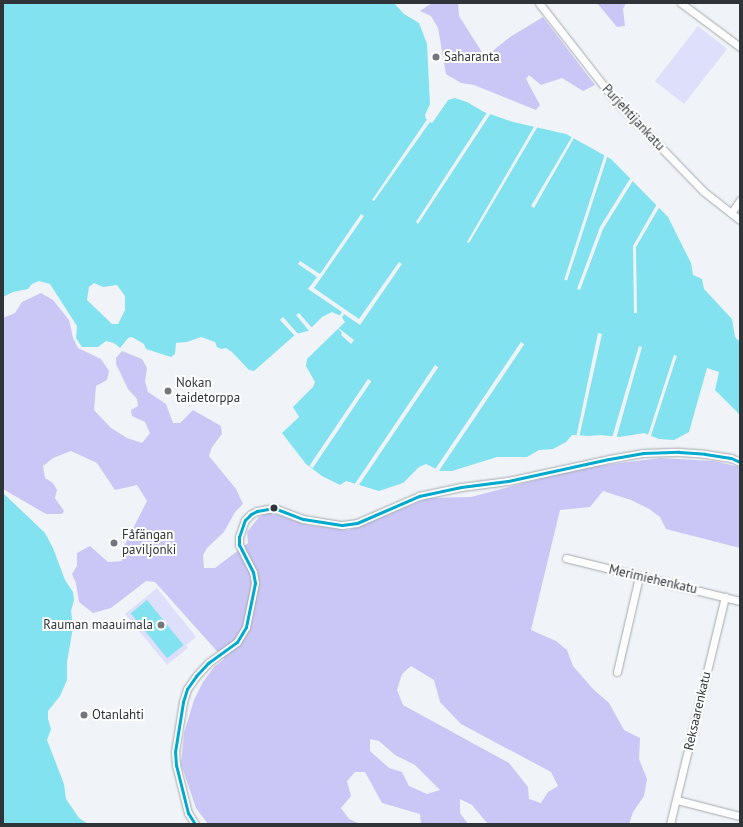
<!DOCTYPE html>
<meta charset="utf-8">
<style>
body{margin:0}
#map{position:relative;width:743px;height:827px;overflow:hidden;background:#f0f4f8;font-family:"PT Sans",sans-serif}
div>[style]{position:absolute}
.green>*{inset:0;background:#dedffb;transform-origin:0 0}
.forest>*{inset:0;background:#cac7f7}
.water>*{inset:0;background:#82e2f0;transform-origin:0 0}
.pier>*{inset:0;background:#f0f4f8;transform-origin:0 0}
.roads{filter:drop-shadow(0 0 1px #a5a9ad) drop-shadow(0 0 1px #a5a9ad)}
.minor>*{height:7px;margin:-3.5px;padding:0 3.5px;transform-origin:3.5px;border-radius:3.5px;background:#fdfdfe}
.bus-1>*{height:3px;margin:-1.5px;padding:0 1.5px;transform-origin:1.5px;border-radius:1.5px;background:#00a9ce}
.dots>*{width:11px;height:11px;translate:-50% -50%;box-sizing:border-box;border:2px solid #fff;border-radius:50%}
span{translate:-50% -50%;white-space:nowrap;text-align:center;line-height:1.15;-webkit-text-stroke:4px #fff;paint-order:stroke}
.poi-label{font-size:13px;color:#2f3439}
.left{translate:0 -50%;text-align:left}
.right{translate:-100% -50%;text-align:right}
.street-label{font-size:13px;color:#2f3439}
.frame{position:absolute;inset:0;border:4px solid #2f3439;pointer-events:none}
</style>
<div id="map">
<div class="green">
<div style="left:698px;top:26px;width:37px;height:70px;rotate:38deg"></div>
<div style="clip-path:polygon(157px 588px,196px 637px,186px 645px,188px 648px,167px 665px,125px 614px)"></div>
</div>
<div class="forest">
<div style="clip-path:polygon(432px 3px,458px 3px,459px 16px,485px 57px,510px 37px,543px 17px,595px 85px,583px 91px,562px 78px,541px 85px,529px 75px,526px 79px,540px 105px,536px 110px,474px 85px,461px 83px,446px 74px,438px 28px,431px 16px,420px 11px)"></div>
<div style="clip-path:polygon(597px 3px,626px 3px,623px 9px,625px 26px,617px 27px)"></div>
<div style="clip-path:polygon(evenodd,41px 293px,53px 300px,69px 320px,73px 338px,78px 348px,101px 359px,109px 371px,107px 380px,96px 386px,94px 410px,111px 428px,127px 438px,142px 443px,150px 433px,145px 422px,132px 416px,131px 410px,138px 406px,137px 399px,128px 389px,116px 364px,116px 358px,122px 351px,142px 359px,147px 368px,145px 381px,148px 392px,166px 404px,173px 423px,180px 423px,193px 410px,221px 426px,222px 434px,212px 447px,209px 456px,236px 489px,243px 504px,235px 512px,224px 532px,207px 548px,203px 555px,204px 568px,215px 568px,248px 543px,247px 532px,259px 517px,270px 512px,308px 525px,349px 530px,428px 498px,471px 497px,581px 468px,661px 458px,714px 461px,740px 467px,740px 548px,666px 529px,660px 517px,649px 509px,631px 500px,603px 491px,590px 507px,560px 510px,531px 630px,556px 641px,567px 650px,573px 666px,593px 689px,609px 703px,624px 730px,640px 738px,639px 759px,647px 779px,644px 796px,633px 812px,629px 824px,488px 824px,472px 805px,460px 799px,460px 813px,468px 824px,421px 824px,420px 814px,382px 803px,365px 772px,355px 772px,347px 781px,351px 796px,341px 808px,349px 819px,360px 824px,208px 824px,196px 808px,181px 764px,184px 733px,194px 700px,203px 682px,214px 667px,224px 659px,155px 582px,146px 581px,111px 608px,93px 613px,79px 602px,76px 583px,72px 574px,77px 566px,77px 553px,90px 546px,108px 562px,122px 561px,122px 550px,147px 501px,137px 485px,115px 490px,97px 463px,71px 451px,53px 458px,43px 466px,45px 478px,53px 483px,57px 490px,55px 498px,64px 511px,62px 514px,46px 514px,3px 489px,3px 318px,15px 313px,22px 302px,41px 293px,411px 666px,434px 680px,440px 702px,461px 724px,551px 772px,558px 786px,548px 792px,541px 803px,529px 799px,528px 787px,509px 763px,403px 705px,397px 690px,402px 674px,411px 666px,41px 293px,370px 739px,379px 741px,395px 755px,415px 765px,440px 790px,427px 794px,409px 786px,402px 772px,389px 768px,370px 751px,370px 739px)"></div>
</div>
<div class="water">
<div style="clip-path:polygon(evenodd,3px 3px,394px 3px,404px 14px,419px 23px,427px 44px,430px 104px,425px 115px,426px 119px,432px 123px,448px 100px,455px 98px,467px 102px,484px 112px,513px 122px,566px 134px,611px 159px,668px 217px,691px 263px,693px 275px,702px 279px,704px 289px,732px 319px,735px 337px,740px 342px,740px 415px,715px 390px,719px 372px,707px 368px,689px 432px,674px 440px,659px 439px,644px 433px,619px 437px,601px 435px,589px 436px,572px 435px,566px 442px,553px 449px,539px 450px,527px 457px,497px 457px,452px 471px,440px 471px,426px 464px,419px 467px,403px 483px,379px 491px,346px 481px,340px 485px,322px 476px,306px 464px,282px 433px,299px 417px,293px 407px,313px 387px,315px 382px,306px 366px,307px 359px,345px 322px,341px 316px,332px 312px,322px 317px,308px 331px,296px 334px,254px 371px,249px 370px,232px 352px,226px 348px,221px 349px,217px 347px,215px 342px,201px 337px,187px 342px,176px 343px,175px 354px,171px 357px,146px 349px,144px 344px,132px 337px,128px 338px,120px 348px,114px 343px,106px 341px,98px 347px,82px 347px,76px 338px,77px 326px,50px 284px,39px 281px,32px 284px,28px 289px,13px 292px,3px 297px,3px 3px,94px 283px,103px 287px,117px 285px,125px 296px,125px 310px,118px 324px,112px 324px,87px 300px,89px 287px,94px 283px)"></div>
<div style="clip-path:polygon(3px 493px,45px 533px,53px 548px,65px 580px,73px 592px,74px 600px,71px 611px,73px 627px,67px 662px,67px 680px,60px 696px,48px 711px,48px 719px,51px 729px,47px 740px,64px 784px,66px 799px,79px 818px,88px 824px,3px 824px)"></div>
<div style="left:147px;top:600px;width:58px;height:21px;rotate:51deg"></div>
</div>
<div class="pier">
<div style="clip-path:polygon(446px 99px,448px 100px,432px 123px,430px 122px,374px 201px,372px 200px,428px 118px,432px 120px)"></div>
<div style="clip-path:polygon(488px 111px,491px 113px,418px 224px,416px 222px)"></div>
<div style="clip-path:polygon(535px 125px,538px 126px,469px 243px,467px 242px)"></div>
<div style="clip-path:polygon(573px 135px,575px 136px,534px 208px,531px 206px)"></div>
<div style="left:605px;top:154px;width:3px;height:132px;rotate:18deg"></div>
<div style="clip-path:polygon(631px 177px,634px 179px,603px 229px,580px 290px,577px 289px,600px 227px)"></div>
<div style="clip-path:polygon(657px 204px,660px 206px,636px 247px,637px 313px,634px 313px,633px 246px)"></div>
<div style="clip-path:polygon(361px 214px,364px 216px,314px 288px,359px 319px,399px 262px,402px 264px,360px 325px,344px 314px,341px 319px,339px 317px,342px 312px,308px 289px,317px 277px,298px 264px,300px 261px,320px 274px)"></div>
<div style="clip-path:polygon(299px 313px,313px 329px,310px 332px,296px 315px)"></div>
<div style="clip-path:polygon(283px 317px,298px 334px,295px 336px,280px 320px)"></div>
<div style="clip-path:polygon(337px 327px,354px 340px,351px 344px,341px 335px,342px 333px)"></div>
<div style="clip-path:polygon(598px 333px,602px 334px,579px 438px,576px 438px)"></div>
<div style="left:521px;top:342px;width:4px;height:155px;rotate:34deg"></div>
<div style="clip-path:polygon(639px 346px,642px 347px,616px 439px,612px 438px)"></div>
<div style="left:674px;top:355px;width:3px;height:86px;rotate:18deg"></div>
<div style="left:435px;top:365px;width:4px;height:145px;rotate:34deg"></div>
<div style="left:368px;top:379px;width:4px;height:105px;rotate:34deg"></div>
</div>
<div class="roads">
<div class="minor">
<div style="left:539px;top:3px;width:122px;rotate:52deg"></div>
<div style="left:614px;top:99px;width:128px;rotate:45.9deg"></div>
<div style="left:703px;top:191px;width:47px;rotate:38.1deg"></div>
<div style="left:681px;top:3px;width:74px;rotate:36.7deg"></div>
<div style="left:731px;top:213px;width:16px;rotate:-55deg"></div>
<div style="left:566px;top:558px;width:179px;rotate:13.9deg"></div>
<div style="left:617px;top:672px;width:98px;rotate:-77deg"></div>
<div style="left:677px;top:800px;width:65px;rotate:14.3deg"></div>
<div style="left:195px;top:824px;width:13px;rotate:-122deg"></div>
<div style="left:188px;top:813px;width:49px;rotate:-104deg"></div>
<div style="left:176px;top:765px;width:13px;rotate:-94deg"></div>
<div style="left:175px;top:752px;width:51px;rotate:-80.9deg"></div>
<div style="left:183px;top:702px;width:14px;rotate:-73deg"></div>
<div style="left:187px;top:689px;width:16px;rotate:-55deg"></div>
<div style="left:196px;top:676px;width:18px;rotate:-47deg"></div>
<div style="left:208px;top:663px;width:36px;rotate:-36deg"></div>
<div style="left:237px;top:642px;width:17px;rotate:-59deg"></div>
<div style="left:246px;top:627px;width:45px;rotate:-78.4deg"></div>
<div style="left:255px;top:583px;width:11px;rotate:-100deg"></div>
<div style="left:253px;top:572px;width:30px;rotate:-117deg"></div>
<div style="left:239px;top:545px;width:8px;rotate:-90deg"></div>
<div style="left:239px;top:537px;width:18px;rotate:-71deg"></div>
<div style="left:245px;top:520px;width:8px;rotate:-45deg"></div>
<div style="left:251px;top:514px;width:7px;rotate:-27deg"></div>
<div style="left:257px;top:511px;width:17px;rotate:-10deg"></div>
<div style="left:274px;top:508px;width:31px;rotate:21deg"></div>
<div style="left:303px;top:519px;width:39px;rotate:9deg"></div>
<div style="left:342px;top:525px;width:15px;rotate:-8deg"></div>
<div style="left:357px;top:523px;width:68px;rotate:-23.5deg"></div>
<div style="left:419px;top:496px;width:43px;rotate:-12.1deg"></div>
<div style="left:461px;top:487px;width:47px;rotate:-7.3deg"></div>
<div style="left:508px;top:481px;width:103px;rotate:-12.3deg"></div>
<div style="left:609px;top:459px;width:35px;rotate:-10deg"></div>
<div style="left:643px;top:453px;width:36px;rotate:-2deg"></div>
<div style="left:679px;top:452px;width:26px;rotate:4deg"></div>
<div style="left:705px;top:454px;width:26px;rotate:9deg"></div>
<div style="left:731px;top:458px;width:10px;rotate:24deg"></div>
<div style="left:670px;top:824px;width:234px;rotate:-76.4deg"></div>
</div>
</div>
<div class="bus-1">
<div style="left:195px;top:824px;width:13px;rotate:-122deg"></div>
<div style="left:188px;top:813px;width:49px;rotate:-104deg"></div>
<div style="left:176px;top:765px;width:13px;rotate:-94deg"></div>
<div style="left:175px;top:752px;width:51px;rotate:-80.9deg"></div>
<div style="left:183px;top:702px;width:14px;rotate:-73deg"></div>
<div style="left:187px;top:689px;width:16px;rotate:-55deg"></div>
<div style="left:196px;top:676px;width:18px;rotate:-47deg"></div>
<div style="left:208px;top:663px;width:36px;rotate:-36deg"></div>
<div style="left:237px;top:642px;width:17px;rotate:-59deg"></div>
<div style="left:246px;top:627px;width:45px;rotate:-78.4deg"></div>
<div style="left:255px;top:583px;width:11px;rotate:-100deg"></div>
<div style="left:253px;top:572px;width:30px;rotate:-117deg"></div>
<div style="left:239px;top:545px;width:8px;rotate:-90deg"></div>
<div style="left:239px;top:537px;width:18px;rotate:-71deg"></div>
<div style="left:245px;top:520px;width:8px;rotate:-45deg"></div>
<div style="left:251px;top:514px;width:7px;rotate:-27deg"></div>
<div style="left:257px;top:511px;width:17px;rotate:-10deg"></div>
<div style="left:274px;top:508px;width:31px;rotate:21deg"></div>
<div style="left:303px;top:519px;width:39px;rotate:9deg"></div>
<div style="left:342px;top:525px;width:15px;rotate:-8deg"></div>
<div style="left:357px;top:523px;width:68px;rotate:-23.5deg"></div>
<div style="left:419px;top:496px;width:43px;rotate:-12.1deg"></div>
<div style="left:461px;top:487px;width:47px;rotate:-7.3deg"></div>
<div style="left:508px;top:481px;width:103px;rotate:-12.3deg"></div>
<div style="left:609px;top:459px;width:35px;rotate:-10deg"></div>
<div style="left:643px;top:453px;width:36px;rotate:-2deg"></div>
<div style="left:679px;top:452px;width:26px;rotate:4deg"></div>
<div style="left:705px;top:454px;width:26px;rotate:9deg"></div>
<div style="left:731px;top:458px;width:10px;rotate:24deg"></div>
</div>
<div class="dots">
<div style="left:436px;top:57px;background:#73777c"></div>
<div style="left:168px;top:391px;background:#73777c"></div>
<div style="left:274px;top:508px;background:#2f3439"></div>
<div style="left:114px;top:543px;background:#73777c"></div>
<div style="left:161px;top:625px;background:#73777c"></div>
<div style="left:84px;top:715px;background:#73777c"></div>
</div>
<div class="poi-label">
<span class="left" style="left:444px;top:57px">Saharanta</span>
<span class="left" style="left:176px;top:391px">Nokan<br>taidetorppa</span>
<span class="left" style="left:122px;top:543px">Fåfängan<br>paviljonki</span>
<span class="right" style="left:153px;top:625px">Rauman maauimala</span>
<span class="left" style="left:92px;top:715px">Otanlahti</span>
</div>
<div class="street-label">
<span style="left:633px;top:118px;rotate:47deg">Purjehtijankatu</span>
<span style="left:653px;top:580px;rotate:13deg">Merimiehenkatu</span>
<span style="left:698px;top:711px;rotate:-77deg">Reksaarenkatu</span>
</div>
<div class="frame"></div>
</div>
